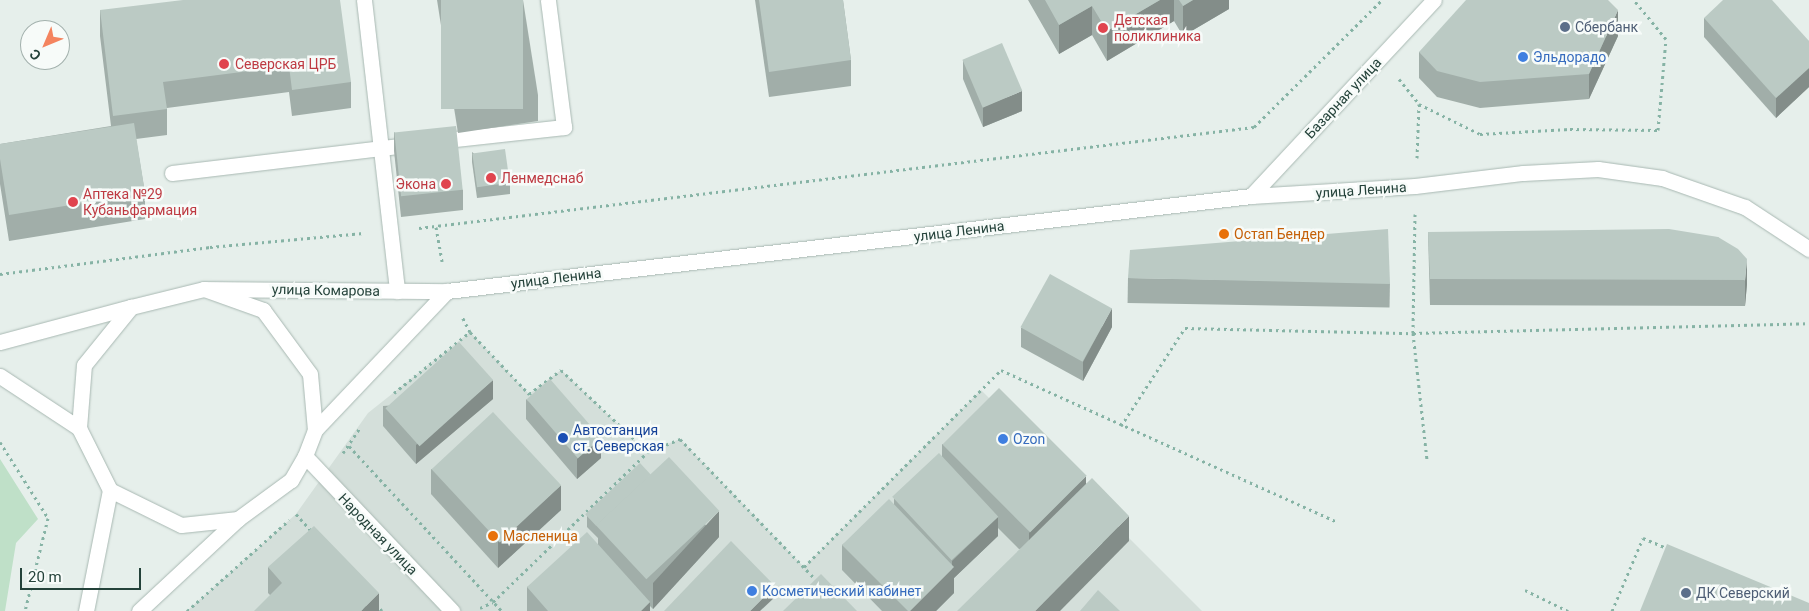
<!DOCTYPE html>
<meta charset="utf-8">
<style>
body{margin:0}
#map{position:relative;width:1809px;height:611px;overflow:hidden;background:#e6efeb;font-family:Roboto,sans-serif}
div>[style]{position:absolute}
.built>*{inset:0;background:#d4dfda}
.green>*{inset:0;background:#bfe0c8}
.path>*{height:3px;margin-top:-1.5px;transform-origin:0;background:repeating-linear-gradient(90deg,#86b3a5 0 2.5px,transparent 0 6.5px)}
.roads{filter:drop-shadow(0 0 1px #a8b8b2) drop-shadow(0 0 1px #a8b8b2)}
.lane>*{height:15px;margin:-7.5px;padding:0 7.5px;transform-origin:7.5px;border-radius:7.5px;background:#fff}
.street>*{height:15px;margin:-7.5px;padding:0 7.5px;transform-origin:7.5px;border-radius:7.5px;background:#fff}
.secondary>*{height:15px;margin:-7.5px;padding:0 7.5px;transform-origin:7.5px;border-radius:7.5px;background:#fff}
.wall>*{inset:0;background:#a1aea9;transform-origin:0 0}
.shaded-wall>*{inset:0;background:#838d89}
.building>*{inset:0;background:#bbcac4;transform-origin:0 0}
.dots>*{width:14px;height:14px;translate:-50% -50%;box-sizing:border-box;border:2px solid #f7fbf9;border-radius:50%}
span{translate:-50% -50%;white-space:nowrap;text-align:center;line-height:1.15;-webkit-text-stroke:5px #f7fbf9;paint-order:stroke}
.health-label{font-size:14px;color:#be3a42}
.left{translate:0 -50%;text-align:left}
.right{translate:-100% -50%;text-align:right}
.service-label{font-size:14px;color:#4e5e75}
.shop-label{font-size:14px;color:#366cbe}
.street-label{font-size:14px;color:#24423a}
.food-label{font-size:14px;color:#c56008}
.transit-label{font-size:14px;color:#164399}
.north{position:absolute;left:20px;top:20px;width:50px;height:50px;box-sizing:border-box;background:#f7fbf9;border:1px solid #a3b1ad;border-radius:50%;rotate:225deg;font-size:14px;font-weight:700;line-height:20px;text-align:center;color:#24423a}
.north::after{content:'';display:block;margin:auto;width:18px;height:22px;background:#f4845f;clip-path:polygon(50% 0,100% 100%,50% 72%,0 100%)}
.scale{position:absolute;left:20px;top:568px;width:121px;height:22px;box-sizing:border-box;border:2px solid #24423a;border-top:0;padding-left:6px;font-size:15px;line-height:18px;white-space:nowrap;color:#24423a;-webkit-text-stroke:4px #f7fbf9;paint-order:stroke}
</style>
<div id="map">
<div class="built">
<div style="clip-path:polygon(470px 332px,529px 394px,561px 370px,647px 452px,680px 439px,804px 567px,981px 390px,1202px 611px,187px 611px,296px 514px,368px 413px)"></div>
</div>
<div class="green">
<div style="clip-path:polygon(0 459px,38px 519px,16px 543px,5px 611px,0 611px)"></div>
</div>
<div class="path">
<div style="left:1399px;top:79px;width:32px;rotate:51deg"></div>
<div style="left:1417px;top:158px;width:54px;rotate:-87.9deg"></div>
<div style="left:1419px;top:104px;width:68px;rotate:26.2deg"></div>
<div style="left:1480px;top:134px;width:90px;rotate:-3.2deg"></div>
<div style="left:1570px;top:129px;width:88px;rotate:0.7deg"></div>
<div style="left:1658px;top:130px;width:91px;rotate:-85deg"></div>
<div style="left:1666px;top:39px;width:50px;rotate:-129.4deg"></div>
<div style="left:1415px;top:214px;width:119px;rotate:91deg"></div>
<div style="left:1413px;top:333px;width:128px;rotate:83.7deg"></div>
<div style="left:436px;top:227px;width:35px;rotate:80deg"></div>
<div style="left:419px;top:228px;width:841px;rotate:-6.9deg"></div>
<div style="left:1254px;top:127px;width:180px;rotate:-44.8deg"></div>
<div style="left:0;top:274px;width:212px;rotate:-7.3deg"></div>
<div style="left:210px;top:247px;width:154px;rotate:-5.2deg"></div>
<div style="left:470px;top:332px;width:86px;rotate:46.4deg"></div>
<div style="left:529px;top:394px;width:40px;rotate:-37deg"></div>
<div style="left:561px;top:370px;width:120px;rotate:43.3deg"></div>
<div style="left:648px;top:452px;width:35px;rotate:-22deg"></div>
<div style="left:680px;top:439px;width:199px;rotate:46deg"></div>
<div style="left:394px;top:393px;width:97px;rotate:-38.8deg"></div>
<div style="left:470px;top:332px;width:16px;rotate:-117deg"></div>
<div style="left:1121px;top:426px;width:117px;rotate:-56.9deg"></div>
<div style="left:1185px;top:328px;width:228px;rotate:1.3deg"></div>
<div style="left:1413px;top:333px;width:396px;rotate:-1.4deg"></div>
<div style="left:0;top:442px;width:90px;rotate:57.7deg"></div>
<div style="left:48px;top:518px;width:96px;rotate:103.9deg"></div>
<div style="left:349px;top:446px;width:225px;rotate:47.2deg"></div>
<div style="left:343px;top:453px;width:29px;rotate:-56deg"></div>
<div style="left:296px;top:514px;width:24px;rotate:48deg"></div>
<div style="left:804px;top:567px;width:279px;rotate:-45deg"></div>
<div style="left:1001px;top:370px;width:367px;rotate:24.3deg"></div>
<div style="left:1525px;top:590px;width:48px;rotate:26deg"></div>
<div style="left:376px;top:604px;width:9px;rotate:49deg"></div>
<div style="left:480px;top:608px;width:14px;rotate:-25deg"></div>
<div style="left:493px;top:602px;width:216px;rotate:-44.1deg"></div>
<div style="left:187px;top:611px;width:137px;rotate:-41.7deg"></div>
<div style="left:1612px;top:611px;width:79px;rotate:-67deg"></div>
<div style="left:1643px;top:538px;width:28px;rotate:23deg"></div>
</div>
<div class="roads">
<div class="lane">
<div style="left:364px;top:0;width:293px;rotate:83.5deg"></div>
<div style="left:437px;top:141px;width:128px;rotate:-6.3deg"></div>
<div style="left:564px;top:127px;width:128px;rotate:-97.2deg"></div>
<div style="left:172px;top:173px;width:244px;rotate:-6.8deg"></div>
</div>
<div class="street">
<div style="left:1251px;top:196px;width:268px;rotate:-47deg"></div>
<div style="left:305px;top:456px;width:214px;rotate:46.5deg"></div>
</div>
<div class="secondary">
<div style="left:204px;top:289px;width:63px;rotate:19.6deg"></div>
<div style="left:263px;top:310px;width:79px;rotate:53.7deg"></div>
<div style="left:310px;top:374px;width:56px;rotate:84.9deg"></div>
<div style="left:315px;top:430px;width:28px;rotate:111deg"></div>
<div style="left:305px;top:456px;width:28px;rotate:120deg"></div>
<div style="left:291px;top:480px;width:66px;rotate:143.7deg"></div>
<div style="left:238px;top:519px;width:57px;rotate:174deg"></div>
<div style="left:181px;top:525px;width:79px;rotate:-153.8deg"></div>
<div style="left:110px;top:490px;width:69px;rotate:-116.6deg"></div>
<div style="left:79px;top:428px;width:63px;rotate:-85.5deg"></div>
<div style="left:84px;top:365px;width:75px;rotate:-51deg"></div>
<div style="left:131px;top:307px;width:75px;rotate:-13.9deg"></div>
<div style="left:204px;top:289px;width:243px;rotate:0.5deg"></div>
<div style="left:447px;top:291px;width:810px;rotate:-6.74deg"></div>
<div style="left:1251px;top:196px;width:164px;rotate:-3.5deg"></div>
<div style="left:1415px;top:186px;width:109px;rotate:-6.9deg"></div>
<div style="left:1523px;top:173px;width:75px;rotate:-3.1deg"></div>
<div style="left:1598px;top:169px;width:65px;rotate:8deg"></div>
<div style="left:1662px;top:178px;width:88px;rotate:19.3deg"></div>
<div style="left:1745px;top:207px;width:77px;rotate:33.3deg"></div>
<div style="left:0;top:342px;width:136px;rotate:-15deg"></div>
<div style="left:0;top:376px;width:95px;rotate:33.4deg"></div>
<div style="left:315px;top:430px;width:192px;rotate:-46.5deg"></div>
<div style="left:86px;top:611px;width:123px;rotate:-78.8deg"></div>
<div style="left:139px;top:611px;width:135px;rotate:-42.9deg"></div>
</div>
</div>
<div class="wall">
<div style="clip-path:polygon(437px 0,523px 0,538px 95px,538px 121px,458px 133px)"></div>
<div style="clip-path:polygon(755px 0,843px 0,851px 60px,851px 86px,769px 97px)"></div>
<div style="clip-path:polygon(1028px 0,1229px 0,1229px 9px,1183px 36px,1174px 21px,1107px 61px,1092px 35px,1059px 54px)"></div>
<div style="clip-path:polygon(100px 10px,351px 82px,351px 108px,292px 116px,289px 92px,167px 108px,167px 135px,136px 139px,145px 193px,145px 219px,9px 241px,0 184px,0 144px,111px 126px,100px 36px)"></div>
<div style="clip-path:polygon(1704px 18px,1809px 41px,1809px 87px,1776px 118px,1704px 37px)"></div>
<div style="clip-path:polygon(1618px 36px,1589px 99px,1480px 108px,1437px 97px,1419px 78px,1419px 52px)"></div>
<div style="clip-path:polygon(963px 60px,1022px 111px,983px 127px,963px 79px)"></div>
<div style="clip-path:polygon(394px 132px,463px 190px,463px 210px,401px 217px,394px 151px)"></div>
<div style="clip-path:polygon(472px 152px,510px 183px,510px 194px,477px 198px,472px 162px)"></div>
<div style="clip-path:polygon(1428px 232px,1718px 237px,1747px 284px,1745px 306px,1430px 305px)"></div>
<div style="left:1128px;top:278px;width:262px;height:25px;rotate:1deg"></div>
<div style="clip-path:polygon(1112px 327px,1083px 381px,1021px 347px,1021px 328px)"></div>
<div style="clip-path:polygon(493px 399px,416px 464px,383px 426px,383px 406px)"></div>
<div style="clip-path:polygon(526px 399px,601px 458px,577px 479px,526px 419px)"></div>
<div style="clip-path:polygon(942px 444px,1086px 483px,1129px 541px,1019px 549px,998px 528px,998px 536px,954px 578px,954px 593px,936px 611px,882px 611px,842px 570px,842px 545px,894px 505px,894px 499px,942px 457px)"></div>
<div style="clip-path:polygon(431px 469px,561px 510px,498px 568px,431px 494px)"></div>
<div style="clip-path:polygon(651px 475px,719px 537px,653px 609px,650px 606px,650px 611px,527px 611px,527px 587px,598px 544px,598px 538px,587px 527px,587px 516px)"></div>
<div style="clip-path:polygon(268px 567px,379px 611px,270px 595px,268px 593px)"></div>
</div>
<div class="shaded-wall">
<div style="clip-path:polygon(1160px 0,1174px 0,1174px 21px,1107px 61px,1107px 31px)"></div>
<div style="clip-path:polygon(1193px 0,1229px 0,1229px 9px,1183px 36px,1183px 6px)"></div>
<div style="clip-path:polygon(1092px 6px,1092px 35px,1059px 54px,1059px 25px)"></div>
<div style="clip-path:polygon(1618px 10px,1618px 36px,1589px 99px,1589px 74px)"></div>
<div style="clip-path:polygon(1809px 68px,1809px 87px,1776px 118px,1776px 98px)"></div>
<div style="clip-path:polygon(1022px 91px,1022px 111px,983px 127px,983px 107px)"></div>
<div style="clip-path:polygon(1747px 259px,1747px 284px,1745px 306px,1745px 280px)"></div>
<div style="clip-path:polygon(1112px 308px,1112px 327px,1083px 381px,1083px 362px)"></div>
<div style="clip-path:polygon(493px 380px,493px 399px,416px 464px,416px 445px)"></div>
<div style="clip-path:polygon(601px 438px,601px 458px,577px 479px,577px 459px)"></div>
<div style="clip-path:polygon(1086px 476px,1086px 502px,1029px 559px,1029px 533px)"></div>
<div style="clip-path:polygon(561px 485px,561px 510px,498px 568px,498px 542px)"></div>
<div style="clip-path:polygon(719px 511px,719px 537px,653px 609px,653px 583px)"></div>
<div style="clip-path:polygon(1129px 516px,1129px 541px,1060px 611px,1035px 611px)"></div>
<div style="clip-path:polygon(998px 517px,998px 536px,954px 578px,954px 593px,936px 611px,910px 611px,952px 569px,952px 561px)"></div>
<div style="clip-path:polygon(775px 586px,775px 597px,760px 611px,750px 611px)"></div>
<div style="clip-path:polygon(379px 593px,379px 611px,361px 611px)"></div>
<div style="clip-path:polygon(650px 602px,650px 611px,641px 611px)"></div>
</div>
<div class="building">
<div style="clip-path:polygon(183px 0,340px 0,351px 82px,292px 90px,289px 66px,163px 82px,167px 109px,113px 116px,100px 10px)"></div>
<div style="left:441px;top:0;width:82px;height:109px"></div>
<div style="clip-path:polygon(759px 0,843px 0,851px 60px,769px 72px)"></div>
<div style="clip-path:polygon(1045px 0,1160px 0,1107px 31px,1092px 6px,1059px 25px)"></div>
<div style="clip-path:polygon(1179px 0,1193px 0,1183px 6px)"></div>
<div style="clip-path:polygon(1466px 0,1608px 0,1618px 10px,1589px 74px,1480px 82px,1437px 71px,1419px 52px)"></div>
<div style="clip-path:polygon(1723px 0,1772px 0,1809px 41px,1809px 68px,1776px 98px,1704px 18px)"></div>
<div style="left:1002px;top:43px;width:52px;height:43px;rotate:67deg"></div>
<div style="clip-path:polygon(134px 123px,145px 193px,9px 215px,0 159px,0 144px)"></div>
<div style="left:456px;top:126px;width:64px;height:62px;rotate:84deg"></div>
<div style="left:505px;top:149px;width:34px;height:33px;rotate:82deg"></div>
<div style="clip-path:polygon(1388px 229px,1390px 284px,1128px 278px,1130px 250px)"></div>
<div style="clip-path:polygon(1669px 229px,1718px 237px,1738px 249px,1747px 259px,1745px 280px,1430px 279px,1428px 232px)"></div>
<div style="left:1050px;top:274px;width:71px;height:61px;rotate:29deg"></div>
<div style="left:459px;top:342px;width:51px;height:99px;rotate:48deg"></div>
<div style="left:550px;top:379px;width:78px;height:31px;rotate:49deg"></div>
<div style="left:999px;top:388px;width:124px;height:80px;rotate:45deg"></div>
<div style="left:493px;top:412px;width:100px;height:84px;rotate:47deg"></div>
<div style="left:939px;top:453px;width:87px;height:64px;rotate:47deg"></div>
<div style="left:669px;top:457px;width:74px;height:100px;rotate:47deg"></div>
<div style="left:640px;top:463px;width:16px;height:75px;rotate:47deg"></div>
<div style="clip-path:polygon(1092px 478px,1129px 516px,1035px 611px,957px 611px)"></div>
<div style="clip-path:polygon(889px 499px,954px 567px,910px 611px,908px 611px,842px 545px)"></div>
<div style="clip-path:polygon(314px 526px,379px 593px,361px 611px,254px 611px,282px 583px,268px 567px)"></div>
<div style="clip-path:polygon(587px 532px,650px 602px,641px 611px,548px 611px,527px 587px)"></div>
<div style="clip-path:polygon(731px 541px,775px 586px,750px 611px,664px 611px)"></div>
<div style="clip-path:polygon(1667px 544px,1809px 603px,1809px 611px,1640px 611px)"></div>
<div style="clip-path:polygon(821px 574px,857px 611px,783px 611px)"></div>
<div style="clip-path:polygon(1098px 590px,1120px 611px,1080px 611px)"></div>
</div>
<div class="dots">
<div style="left:1565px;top:27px;background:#5c6f8a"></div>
<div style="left:1103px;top:28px;background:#e0444e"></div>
<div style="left:1523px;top:57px;background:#3f7fe0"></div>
<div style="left:224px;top:64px;background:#e0444e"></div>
<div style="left:491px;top:178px;background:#e0444e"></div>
<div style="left:446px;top:184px;background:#e0444e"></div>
<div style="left:73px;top:202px;background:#e0444e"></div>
<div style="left:1224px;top:234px;background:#e8710a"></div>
<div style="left:563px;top:438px;background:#1a4fb4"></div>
<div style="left:1003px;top:439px;background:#3f7fe0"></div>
<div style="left:493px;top:536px;background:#e8710a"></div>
<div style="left:752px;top:591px;background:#3f7fe0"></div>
<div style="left:1686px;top:593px;background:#5c6f8a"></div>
</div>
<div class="health-label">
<span class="left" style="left:1114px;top:28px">Детская<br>поликлиника</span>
<span class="left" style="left:235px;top:64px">Северская ЦРБ</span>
<span class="left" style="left:501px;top:178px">Ленмедснаб</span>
<span class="right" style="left:436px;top:184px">Экона</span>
<span class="left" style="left:83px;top:202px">Аптека №29<br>Кубаньфармация</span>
</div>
<div class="service-label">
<span class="left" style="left:1575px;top:27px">Сбербанк</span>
<span class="left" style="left:1696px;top:593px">ДК Северский</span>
</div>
<div class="shop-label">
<span class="left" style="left:1533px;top:57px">Эльдорадо</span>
<span class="left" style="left:1013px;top:439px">Ozon</span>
<span class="left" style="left:762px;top:591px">Косметический кабинет</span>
</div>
<div class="street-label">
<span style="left:1343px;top:98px;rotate:-47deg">Базарная улица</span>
<span style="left:1361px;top:190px;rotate:-4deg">улица Ленина</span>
<span style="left:959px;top:231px;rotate:-7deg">улица Ленина</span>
<span style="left:556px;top:278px;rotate:-7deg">улица Ленина</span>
<span style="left:326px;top:290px;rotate:1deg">улица Комарова</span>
<span style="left:378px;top:534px;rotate:46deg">Народная улица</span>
</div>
<div class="food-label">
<span class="left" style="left:1234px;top:234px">Остап Бендер</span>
<span class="left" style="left:503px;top:536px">Масленица</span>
</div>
<div class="transit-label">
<span class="left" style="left:573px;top:438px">Автостанция<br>ст. Северская</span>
</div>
<div class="north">С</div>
<div class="scale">20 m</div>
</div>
